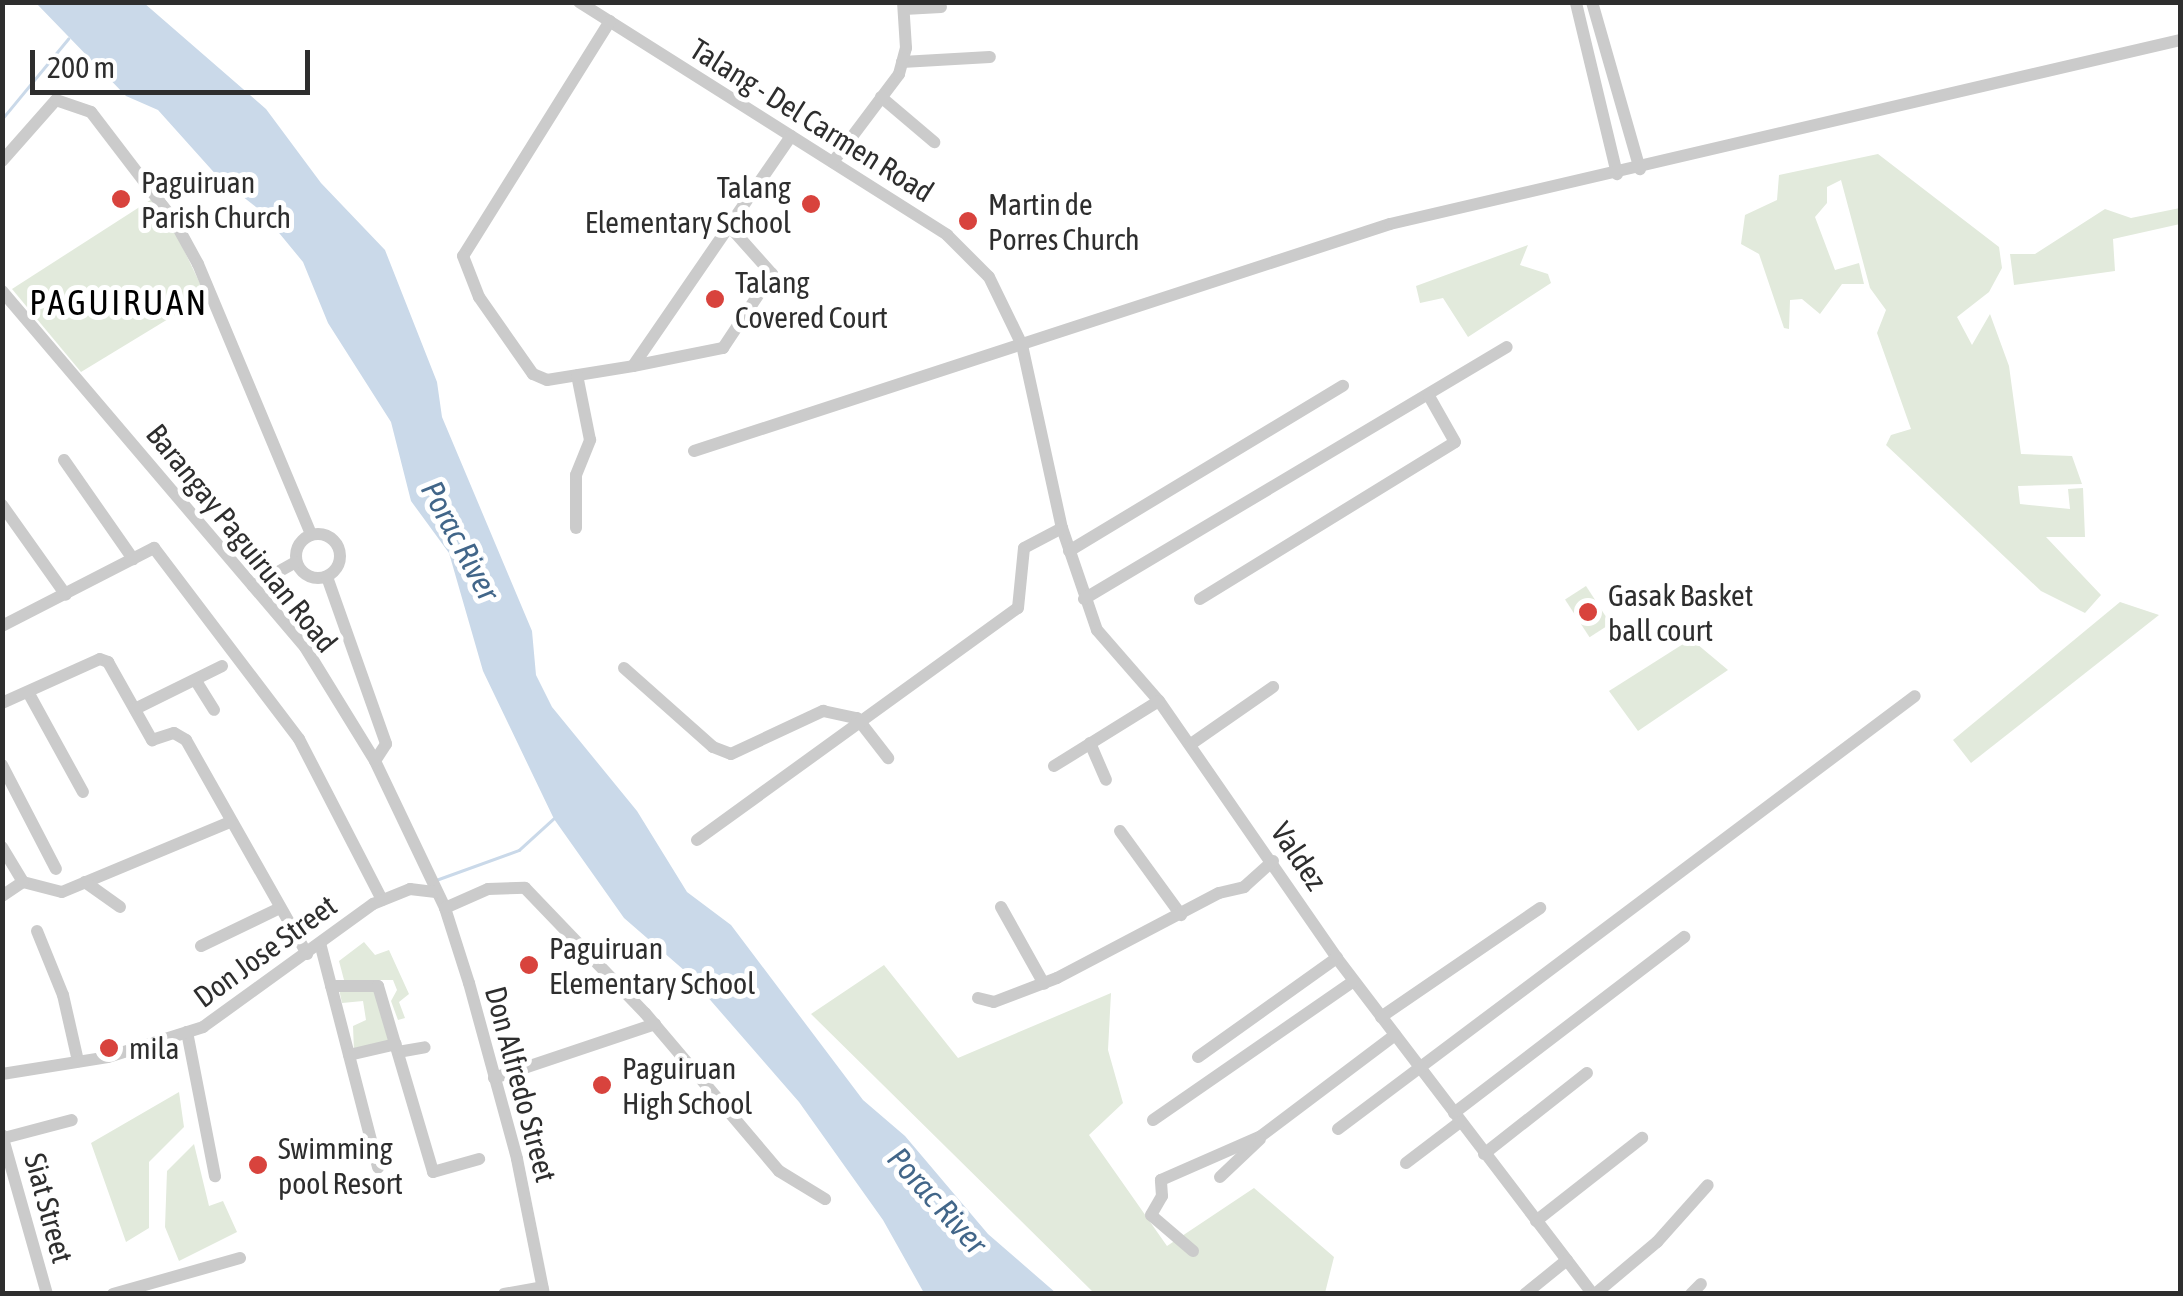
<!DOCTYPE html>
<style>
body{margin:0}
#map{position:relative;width:2183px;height:1296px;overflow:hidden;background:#fff;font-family:"Asap Condensed",sans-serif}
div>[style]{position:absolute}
.green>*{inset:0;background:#e2eadc;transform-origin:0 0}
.water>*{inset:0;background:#cad9e9}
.stream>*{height:2.5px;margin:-1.25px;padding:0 1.25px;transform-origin:1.25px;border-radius:1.25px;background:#cad9e9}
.minor>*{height:12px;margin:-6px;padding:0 6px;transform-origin:6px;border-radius:6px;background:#cbcbcb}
.minor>.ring{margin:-6px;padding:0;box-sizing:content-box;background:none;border:12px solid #cbcbcb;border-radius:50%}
.dots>*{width:28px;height:28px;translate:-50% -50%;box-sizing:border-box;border:5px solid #fff;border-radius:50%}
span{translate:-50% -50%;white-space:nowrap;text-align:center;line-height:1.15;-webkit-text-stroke:10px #fff;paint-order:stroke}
.street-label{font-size:30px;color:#2e2e2e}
.poi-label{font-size:30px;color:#2e2e2e}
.left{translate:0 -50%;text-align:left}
.right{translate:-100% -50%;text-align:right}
.water-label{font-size:32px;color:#426689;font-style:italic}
.quarter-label{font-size:35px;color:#000;letter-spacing:2.5px}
.frame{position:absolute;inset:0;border:5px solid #2e2e2e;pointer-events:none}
.scale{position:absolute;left:30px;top:50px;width:280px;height:45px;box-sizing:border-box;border:5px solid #2e2e2e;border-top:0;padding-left:12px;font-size:30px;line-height:35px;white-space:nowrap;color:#2e2e2e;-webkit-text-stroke:8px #fff;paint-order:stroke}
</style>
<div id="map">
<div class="green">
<div style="clip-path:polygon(1878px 154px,1999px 247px,2002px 268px,1989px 292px,1957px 317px,1972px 345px,1990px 314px,2009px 366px,2021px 454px,2072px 456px,2082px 484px,2018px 486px,2020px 504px,2070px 509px,2068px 489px,2083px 488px,2085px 537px,2046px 537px,2101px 595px,2085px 613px,2041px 591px,1886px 445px,1891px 435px,1911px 429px,1877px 333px,1886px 310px,1870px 288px,1841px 180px,1827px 187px,1827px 203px,1815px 217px,1835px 270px,1859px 263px,1864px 284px,1842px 284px,1820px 314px,1802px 299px,1790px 300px,1789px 329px,1784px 328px,1759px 254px,1741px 244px,1745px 215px,1777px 200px,1779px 175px)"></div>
<div style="clip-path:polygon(152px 199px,172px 225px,206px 296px,81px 372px,12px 289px)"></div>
<div style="clip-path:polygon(2180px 208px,2180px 224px,2113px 239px,2115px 271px,2014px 285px,2010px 254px,2035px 254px,2105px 209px,2131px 218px)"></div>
<div style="clip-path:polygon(1528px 245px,1520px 265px,1548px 274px,1551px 283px,1468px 337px,1443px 298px,1420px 303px,1416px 286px)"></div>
<div style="left:1586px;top:586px;width:45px;height:25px;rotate:57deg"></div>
<div style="clip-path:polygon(2120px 602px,2159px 615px,1971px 763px,1953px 740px)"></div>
<div style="clip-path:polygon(1691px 639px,1728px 670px,1638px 731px,1609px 691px)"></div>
<div style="clip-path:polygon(364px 942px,375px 955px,389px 950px,409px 994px,399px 1002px,405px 1018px,398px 1020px,391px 1001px,397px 990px,393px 980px,344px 980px,339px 961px)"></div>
<div style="clip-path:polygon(884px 965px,958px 1058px,1111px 993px,1108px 1050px,1123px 1103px,1089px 1135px,1167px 1246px,1254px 1188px,1334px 1257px,1325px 1293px,1094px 1293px,811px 1014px)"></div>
<div style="clip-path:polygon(339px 989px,377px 989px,390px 1041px,354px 1051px,353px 1026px,366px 1020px,363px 1001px,342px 1003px)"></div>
<div style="clip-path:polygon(179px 1092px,184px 1127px,149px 1162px,149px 1228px,126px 1242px,91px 1143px)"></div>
<div style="clip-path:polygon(194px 1144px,209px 1206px,223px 1201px,237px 1232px,179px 1261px,165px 1227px,167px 1171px)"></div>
</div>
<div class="water">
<div style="clip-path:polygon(36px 3px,144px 3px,266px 109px,321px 183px,385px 250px,437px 382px,442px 417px,532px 631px,536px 675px,552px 707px,637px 811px,687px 892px,731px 925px,863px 1100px,905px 1136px,988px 1234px,1056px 1293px,924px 1293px,883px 1220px,799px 1102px,685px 971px,624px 918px,554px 819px,483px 671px,449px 553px,411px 501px,391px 422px,328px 323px,303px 262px,261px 211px,219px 178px,158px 110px,126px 96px)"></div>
</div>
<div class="stream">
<div style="left:2px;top:119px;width:104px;rotate:-50.5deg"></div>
<div style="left:436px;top:880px;width:88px;rotate:-19.9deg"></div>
<div style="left:519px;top:850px;width:46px;rotate:-42.4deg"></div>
</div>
<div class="minor">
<div style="left:579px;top:2px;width:436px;rotate:32.3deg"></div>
<div style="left:947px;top:235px;width:59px;rotate:45deg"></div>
<div style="left:989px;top:277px;width:76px;rotate:64.1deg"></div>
<div style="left:1022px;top:345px;width:187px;rotate:77.7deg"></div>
<div style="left:1062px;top:528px;width:108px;rotate:71.1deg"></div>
<div style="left:1097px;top:630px;width:94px;rotate:48.9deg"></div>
<div style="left:1159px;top:701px;width:311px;rotate:55.3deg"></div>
<div style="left:1336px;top:957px;width:424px;rotate:52.7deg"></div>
<div style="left:1592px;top:2px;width:174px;rotate:74deg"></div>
<div style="left:1576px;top:3px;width:176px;rotate:76.5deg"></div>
<div style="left:904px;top:9px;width:37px;rotate:-3deg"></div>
<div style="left:610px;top:21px;width:277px;rotate:122deg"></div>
<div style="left:463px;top:256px;width:44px;rotate:68.7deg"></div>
<div style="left:479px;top:297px;width:94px;rotate:55deg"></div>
<div style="left:533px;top:374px;width:15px;rotate:23deg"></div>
<div style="left:547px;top:380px;width:87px;rotate:-9.2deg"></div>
<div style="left:633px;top:366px;width:279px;rotate:-55.5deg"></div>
<div style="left:902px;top:62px;width:88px;rotate:-3.3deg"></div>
<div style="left:881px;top:97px;width:70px;rotate:40.3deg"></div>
<div style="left:2px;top:161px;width:81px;rotate:-48.5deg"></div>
<div style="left:56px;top:100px;width:37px;rotate:19deg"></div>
<div style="left:91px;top:112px;width:138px;rotate:52.6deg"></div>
<div style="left:175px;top:222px;width:48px;rotate:61.3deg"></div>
<div style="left:198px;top:264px;width:293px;rotate:67.3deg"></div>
<div style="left:833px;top:162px;width:110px;rotate:-53.1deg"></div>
<div style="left:899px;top:74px;width:27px;rotate:-75deg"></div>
<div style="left:906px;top:48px;width:46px;rotate:-93.7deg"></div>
<div style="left:2px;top:291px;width:467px;rotate:49.6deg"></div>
<div style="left:305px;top:647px;width:134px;rotate:58.4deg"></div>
<div style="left:375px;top:761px;width:163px;rotate:64.5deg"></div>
<div style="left:445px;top:908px;width:79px;rotate:72.3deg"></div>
<div style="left:469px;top:983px;width:182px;rotate:74.7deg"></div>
<div style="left:517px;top:1159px;width:138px;rotate:78.7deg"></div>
<div style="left:633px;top:366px;width:92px;rotate:-11.3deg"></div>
<div style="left:723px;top:348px;width:89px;rotate:-56.5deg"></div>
<div style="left:772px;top:274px;width:62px;rotate:-131.7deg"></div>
<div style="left:694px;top:451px;width:732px;rotate:-18.06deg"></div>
<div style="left:1390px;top:224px;width:811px;rotate:-13.11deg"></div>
<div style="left:64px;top:460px;width:121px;rotate:55.1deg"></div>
<div style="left:2px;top:505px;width:110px;rotate:54.6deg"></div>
<div style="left:576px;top:528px;width:53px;rotate:-90deg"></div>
<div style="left:576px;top:475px;width:38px;rotate:-68deg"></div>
<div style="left:590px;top:440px;width:66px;rotate:-101.3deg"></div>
<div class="ring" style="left:296px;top:534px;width:32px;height:32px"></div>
<div style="left:1069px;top:551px;width:320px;rotate:-31.1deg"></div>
<div style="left:327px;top:577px;width:177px;rotate:70.5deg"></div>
<div style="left:386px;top:744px;width:20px;rotate:123deg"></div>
<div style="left:253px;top:586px;width:49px;rotate:-29.2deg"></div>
<div style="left:1084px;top:599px;width:492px;rotate:-30.8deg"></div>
<div style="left:1200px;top:599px;width:299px;rotate:-31.6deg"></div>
<div style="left:1455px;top:442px;width:53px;rotate:-119.5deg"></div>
<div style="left:2px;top:626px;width:171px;rotate:-27.2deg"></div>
<div style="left:154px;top:548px;width:240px;rotate:52.8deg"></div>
<div style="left:299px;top:739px;width:181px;rotate:62.7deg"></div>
<div style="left:624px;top:668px;width:119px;rotate:41.6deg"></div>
<div style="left:713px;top:747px;width:19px;rotate:21deg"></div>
<div style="left:731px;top:754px;width:102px;rotate:-25.1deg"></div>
<div style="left:823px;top:711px;width:35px;rotate:12deg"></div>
<div style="left:857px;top:718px;width:51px;rotate:52.2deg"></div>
<div style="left:196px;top:681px;width:34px;rotate:58deg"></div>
<div style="left:28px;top:692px;width:114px;rotate:61.2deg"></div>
<div style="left:2px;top:703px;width:107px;rotate:-24.2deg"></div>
<div style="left:100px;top:659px;width:9px;rotate:21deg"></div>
<div style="left:108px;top:662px;width:90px;rotate:60.6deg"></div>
<div style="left:152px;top:740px;width:23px;rotate:-18deg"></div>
<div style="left:174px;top:733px;width:14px;rotate:30deg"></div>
<div style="left:186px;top:740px;width:246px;rotate:60.5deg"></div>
<div style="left:135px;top:709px;width:97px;rotate:-26.3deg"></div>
<div style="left:1090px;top:743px;width:40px;rotate:66.6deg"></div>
<div style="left:1191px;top:744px;width:100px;rotate:-34.8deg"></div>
<div style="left:2px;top:765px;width:117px;rotate:62.6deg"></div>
<div style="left:1054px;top:766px;width:123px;rotate:-31.8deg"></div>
<div style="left:1120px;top:831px;width:104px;rotate:54deg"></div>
<div style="left:697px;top:840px;width:396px;rotate:-35.9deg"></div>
<div style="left:1018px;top:608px;width:60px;rotate:-84.3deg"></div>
<div style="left:1024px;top:548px;width:43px;rotate:-27.8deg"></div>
<div style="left:2px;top:847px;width:41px;rotate:59deg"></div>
<div style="left:23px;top:882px;width:40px;rotate:14.4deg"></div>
<div style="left:62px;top:892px;width:182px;rotate:-22.6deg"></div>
<div style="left:85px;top:882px;width:43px;rotate:35.5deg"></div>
<div style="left:2px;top:896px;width:25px;rotate:-34deg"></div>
<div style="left:1001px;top:907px;width:88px;rotate:60.8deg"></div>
<div style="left:445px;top:908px;width:47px;rotate:-23.8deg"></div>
<div style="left:488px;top:889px;width:37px;rotate:-2deg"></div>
<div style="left:525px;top:888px;width:173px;rotate:46.2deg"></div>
<div style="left:645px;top:1013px;width:207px;rotate:49.7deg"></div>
<div style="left:779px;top:1171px;width:54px;rotate:31.3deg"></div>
<div style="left:37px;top:931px;width:69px;rotate:67.9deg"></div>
<div style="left:63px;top:995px;width:68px;rotate:77.2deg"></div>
<div style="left:320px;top:943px;width:232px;rotate:75.5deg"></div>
<div style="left:201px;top:946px;width:85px;rotate:-25.7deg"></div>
<div style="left:331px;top:986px;width:47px"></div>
<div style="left:378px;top:986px;width:194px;rotate:73.5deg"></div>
<div style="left:433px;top:1172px;width:48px;rotate:-15.8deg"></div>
<div style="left:978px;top:998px;width:16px;rotate:14deg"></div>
<div style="left:994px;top:1002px;width:67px;rotate:-20.9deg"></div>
<div style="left:1057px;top:978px;width:183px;rotate:-27.7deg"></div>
<div style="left:1219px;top:893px;width:26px;rotate:-13deg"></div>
<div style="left:1244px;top:887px;width:39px;rotate:-42deg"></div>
<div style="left:1381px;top:1017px;width:193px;rotate:-34.4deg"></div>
<div style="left:187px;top:1032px;width:147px;rotate:79deg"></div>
<div style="left:398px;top:1052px;width:27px;rotate:-10deg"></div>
<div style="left:349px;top:1055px;width:48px;rotate:-13.2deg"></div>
<div style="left:1198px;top:1057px;width:171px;rotate:-35.5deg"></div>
<div style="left:2px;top:1074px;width:107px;rotate:-9.1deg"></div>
<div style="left:108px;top:1057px;width:100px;rotate:-17.5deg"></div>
<div style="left:203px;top:1027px;width:210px;rotate:-35.9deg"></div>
<div style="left:373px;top:904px;width:40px;rotate:-22deg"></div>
<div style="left:410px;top:889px;width:26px;rotate:7deg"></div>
<div style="left:494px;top:1078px;width:170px;rotate:-18.5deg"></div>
<div style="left:1454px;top:1113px;width:290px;rotate:-37.4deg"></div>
<div style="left:1153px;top:1120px;width:244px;rotate:-34.7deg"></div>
<div style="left:1338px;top:1129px;width:721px;rotate:-36.89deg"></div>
<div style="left:2px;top:1135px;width:165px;rotate:74.2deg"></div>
<div style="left:4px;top:1138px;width:70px;rotate:-14.8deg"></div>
<div style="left:1484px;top:1154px;width:131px;rotate:-38.2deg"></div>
<div style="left:1406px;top:1163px;width:68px;rotate:-37.2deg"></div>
<div style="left:1220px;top:1177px;width:55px;rotate:-43.5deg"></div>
<div style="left:1536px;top:1221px;width:135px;rotate:-38.1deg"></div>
<div style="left:1193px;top:1251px;width:55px;rotate:-139.4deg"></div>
<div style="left:1151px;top:1215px;width:22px;rotate:-60deg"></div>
<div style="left:1162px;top:1196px;width:16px;rotate:-94deg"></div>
<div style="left:1161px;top:1180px;width:109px;rotate:-23.7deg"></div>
<div style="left:1261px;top:1136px;width:168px;rotate:-37deg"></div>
<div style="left:113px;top:1294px;width:132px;rotate:-15.8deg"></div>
<div style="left:504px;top:1294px;width:39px;rotate:-10deg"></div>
<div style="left:1525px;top:1294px;width:54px;rotate:-39deg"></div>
<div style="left:1595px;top:1294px;width:81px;rotate:-40deg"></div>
<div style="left:1657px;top:1242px;width:76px;rotate:-48.2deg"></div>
<div style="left:1691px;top:1294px;width:14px;rotate:-45deg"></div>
</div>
<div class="dots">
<div style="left:121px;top:199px;background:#d8433d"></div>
<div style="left:811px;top:204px;background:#d8433d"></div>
<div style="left:968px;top:221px;background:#d8433d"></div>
<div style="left:715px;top:299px;background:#d8433d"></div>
<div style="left:1588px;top:612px;background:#d8433d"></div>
<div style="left:529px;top:965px;background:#d8433d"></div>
<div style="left:109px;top:1048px;background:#d8433d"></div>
<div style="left:602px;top:1085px;background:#d8433d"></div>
<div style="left:258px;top:1165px;background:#d8433d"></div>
</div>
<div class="street-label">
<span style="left:812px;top:120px;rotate:32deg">Talang - Del Carmen Road</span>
<span style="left:242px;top:538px;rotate:51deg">Barangay Paguiruan Road</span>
<span style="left:1299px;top:856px;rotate:56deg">Valdez</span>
<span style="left:265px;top:951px;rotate:-36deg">Don Jose Street</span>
<span style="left:521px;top:1084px;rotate:75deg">Don Alfredo Street</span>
<span style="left:49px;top:1208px;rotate:75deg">Siat Street</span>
</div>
<div class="poi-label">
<span class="left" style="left:141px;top:199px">Paguiruan<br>Parish Church</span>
<span class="right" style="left:791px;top:204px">Talang<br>Elementary School</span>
<span class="left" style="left:988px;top:221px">Martin de<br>Porres Church</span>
<span class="left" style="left:735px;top:299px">Talang<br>Covered Court</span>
<span class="left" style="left:1608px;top:612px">Gasak Basket<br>ball court</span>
<span class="left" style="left:549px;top:965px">Paguiruan<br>Elementary School</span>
<span class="left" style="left:129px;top:1048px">mila</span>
<span class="left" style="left:622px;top:1085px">Paguiruan<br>High School</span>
<span class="left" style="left:278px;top:1165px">Swimming<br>pool Resort</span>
</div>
<div class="water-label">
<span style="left:460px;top:541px;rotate:62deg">Porac River</span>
<span style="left:937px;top:1201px;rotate:48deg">Porac River</span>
</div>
<div class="quarter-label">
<span style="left:119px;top:302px">PAGUIRUAN</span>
</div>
<div class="frame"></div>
<div class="scale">200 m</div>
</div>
